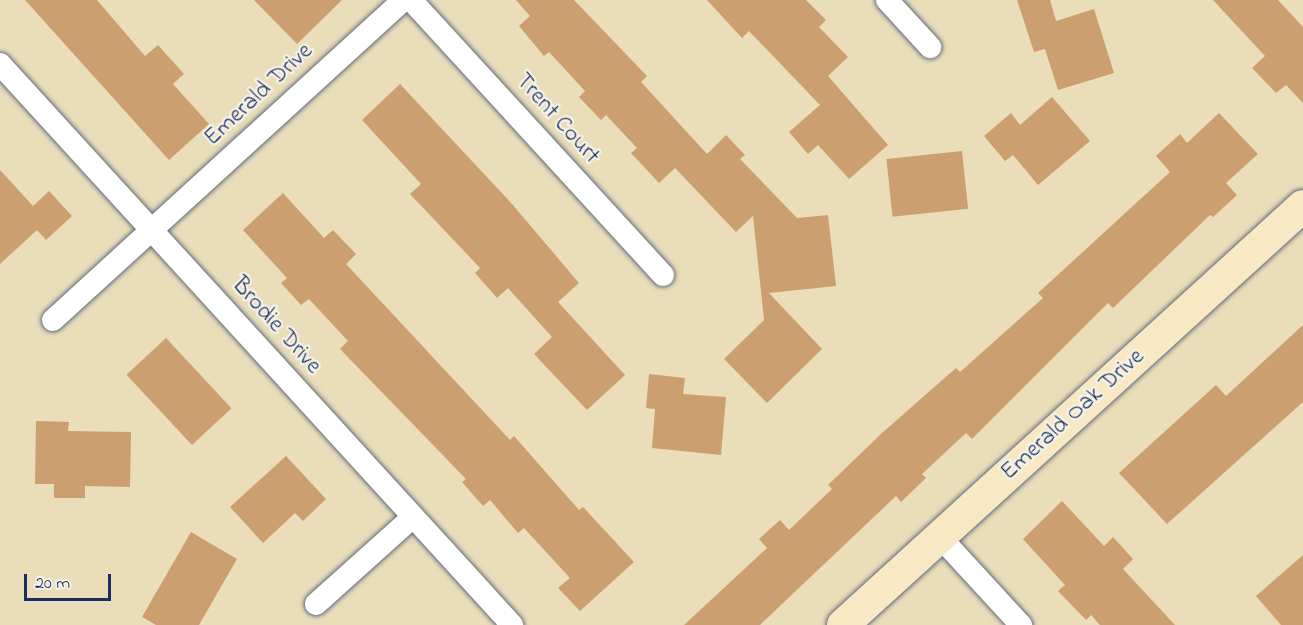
<!DOCTYPE html>
<style>
body{margin:0}
#map{position:relative;width:1303px;height:625px;overflow:hidden;background:#eaddb9;font-family:"Indie Flower",sans-serif}
div>[style]{position:absolute}
.building>*{inset:0;background:#cc9f70;transform-origin:0 0}
.roads{filter:drop-shadow(0 0 2px #636c7e) drop-shadow(0 0 2px #636c7e)}
.street>*{height:22px;margin:-11px;padding:0 11px;transform-origin:11px;border-radius:11px;background:#fff}
.secondary>*{height:32px;margin:-16px;padding:0 16px;transform-origin:16px;border-radius:16px;background:#f8e8c3}
span{translate:-50% -50%;white-space:nowrap;text-align:center;line-height:1.15;-webkit-text-stroke:4.5px #f7f3e8;paint-order:stroke}
.street-label{font-size:24px;color:#1b2f5e}
.scale{position:absolute;left:24px;top:574px;width:87px;height:27px;box-sizing:border-box;border:3px solid #1b2f5e;border-top:0;padding-left:8px;font-size:18px;line-height:21px;white-space:nowrap;color:#1b2f5e;-webkit-text-stroke:4px #f7f3e8;paint-order:stroke}
</style>
<div id="map">
<div class="building">
<div style="clip-path:polygon(25px 0,97px 0,145px 56px,158px 45px,184px 74px,173px 84px,209px 124px,169px 160px)"></div>
<div style="clip-path:polygon(254px 0,342px 0,297px 44px)"></div>
<div style="clip-path:polygon(516px 0,574px 0,647px 76px,641px 82px,707px 154px,726px 135px,745px 155px,740px 159px,797px 218px,828px 215px,836px 286px,769px 293px,822px 349px,767px 403px,724px 359px,764px 320px,753px 216px,736px 232px,675px 168px,659px 183px,631px 153px,637px 148px,606px 115px,601px 120px,579px 97px,585px 91px,549px 52px,544px 56px,519px 26px,530px 16px)"></div>
<div style="clip-path:polygon(707px 0,806px 0,826px 20px,819px 27px,848px 57px,828px 76px,888px 145px,849px 179px,818px 145px,808px 154px,789px 132px,820px 105px,749px 31px,742px 38px)"></div>
<div style="clip-path:polygon(1017px 0,1050px 0,1056px 21px,1094px 9px,1114px 73px,1058px 90px,1045px 49px,1034px 52px)"></div>
<div style="clip-path:polygon(1213px 0,1278px 0,1303px 27px,1303px 103px,1286px 85px,1276px 93px,1252px 68px,1265px 56px)"></div>
<div style="clip-path:polygon(400px 84px,512px 204px,579px 283px,558px 302px,625px 375px,587px 410px,534px 354px,552px 337px,508px 288px,497px 298px,475px 273px,480px 268px,410px 194px,421px 184px,362px 120px)"></div>
<div style="clip-path:polygon(1052px 97px,1090px 141px,1038px 185px,1013px 155px,1005px 161px,984px 136px,1011px 113px,1020px 125px)"></div>
<div style="clip-path:polygon(1219px 113px,1258px 154px,1226px 183px,1237px 195px,1213px 217px,1210px 215px,1113px 308px,1108px 303px,972px 439px,966px 433px,922px 474px,926px 478px,901px 502px,896px 496px,760px 625px,684px 625px,767px 548px,759px 539px,780px 520px,789px 530px,832px 489px,828px 485px,882px 433px,956px 368px,960px 372px,1043px 298px,1038px 293px,1170px 172px,1156px 156px,1180px 134px,1187px 143px)"></div>
<div style="left:962px;top:151px;width:58px;height:76px;rotate:84deg"></div>
<div style="clip-path:polygon(0 170px,33px 206px,49px 191px,72px 216px,46px 240px,37px 230px,0 264px)"></div>
<div style="clip-path:polygon(283px 193px,324px 238px,333px 230px,356px 254px,346px 264px,510px 440px,514px 436px,579px 510px,583px 507px,634px 562px,580px 611px,558px 588px,570px 578px,524px 528px,518px 533px,490px 500px,483px 506px,462px 482px,466px 479px,340px 349px,348px 341px,309px 299px,301px 305px,281px 283px,287px 278px,243px 230px)"></div>
<div style="clip-path:polygon(1303px 325px,1303px 402px,1167px 524px,1119px 473px,1216px 385px,1226px 396px)"></div>
<div style="left:166px;top:338px;width:96px;height:54px;rotate:47deg"></div>
<div style="clip-path:polygon(649px 374px,685px 378px,683px 394px,726px 397px,721px 455px,652px 448px,655px 409px,646px 408px)"></div>
<div style="clip-path:polygon(36px 421px,69px 422px,68px 431px,131px 432px,130px 487px,85px 486px,85px 498px,54px 498px,54px 484px,35px 484px)"></div>
<div style="clip-path:polygon(286px 456px,326px 499px,303px 521px,295px 513px,263px 543px,230px 507px)"></div>
<div style="clip-path:polygon(1062px 501px,1104px 546px,1113px 537px,1133px 559px,1123px 569px,1175px 625px,1100px 625px,1091px 615px,1086px 620px,1058px 591px,1065px 585px,1023px 539px)"></div>
<div style="clip-path:polygon(191px 532px,237px 559px,199px 625px,156px 625px,142px 617px)"></div>
<div style="clip-path:polygon(1303px 555px,1303px 625px,1281px 625px,1256px 596px)"></div>
</div>
<div class="roads">
<div class="street">
<div style="left:411px;top:0;width:373px;rotate:47.5deg"></div>
<div style="left:887px;top:0;width:64px;rotate:47.5deg"></div>
<div style="left:0;top:64px;width:760px;rotate:47.61deg"></div>
<div style="left:53px;top:320px;width:474px;rotate:-42.4deg"></div>
<div style="left:940px;top:537px;width:120px;rotate:47.4deg"></div>
<div style="left:316px;top:604px;width:130px;rotate:-41.9deg"></div>
</div>
<div class="secondary">
<div style="left:843px;top:625px;width:622px;rotate:-42.33deg"></div>
</div>
</div>
<div class="street-label">
<span style="left:259px;top:95px;rotate:-43deg">Emerald Drive</span>
<span style="left:557px;top:119px;rotate:48deg">Trent Court</span>
<span style="left:276px;top:326px;rotate:48deg">Brodie Drive</span>
<span style="left:1073px;top:415px;rotate:-42deg">Emerald Oak Drive</span>
</div>
<div class="scale">20 m</div>
</div>
